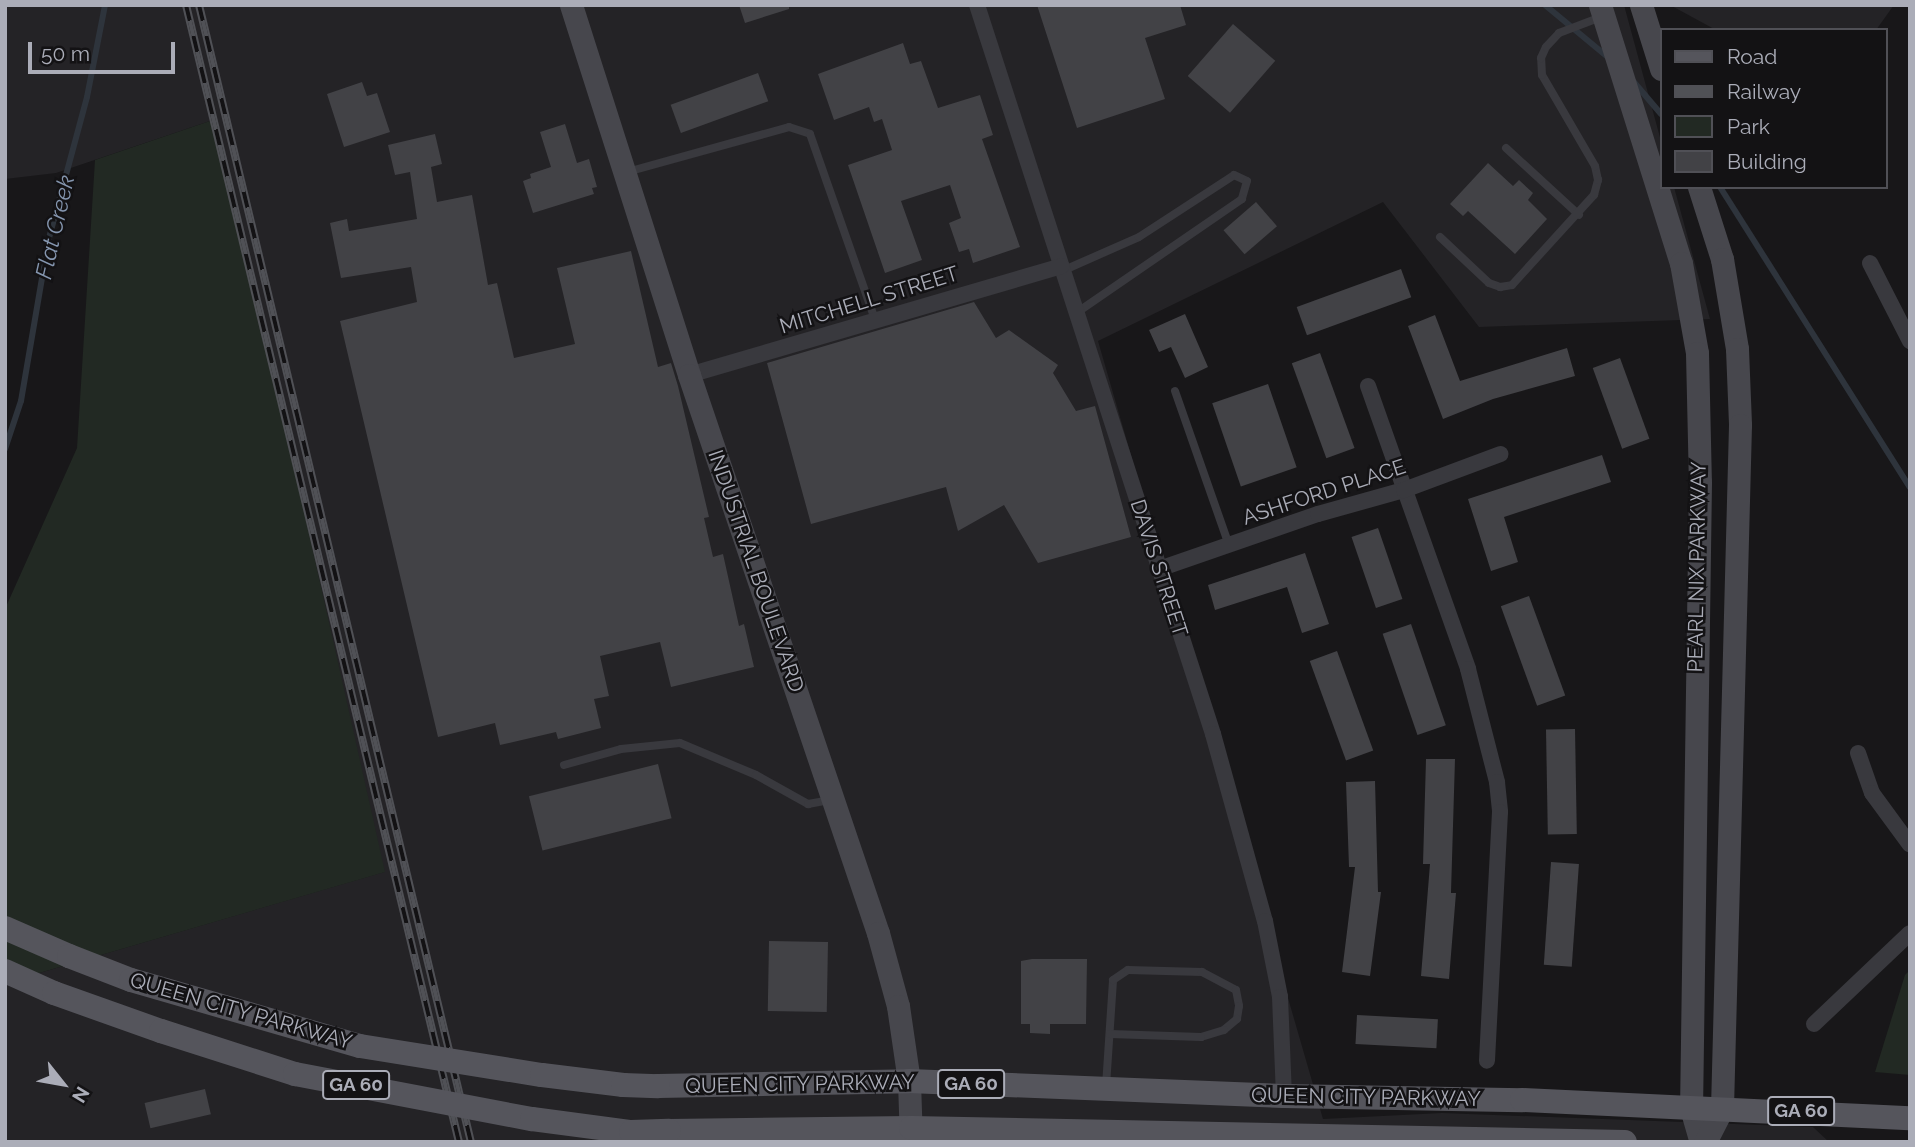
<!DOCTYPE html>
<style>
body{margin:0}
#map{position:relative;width:1915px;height:1147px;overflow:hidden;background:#181719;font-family:Raleway,sans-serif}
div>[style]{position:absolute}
.built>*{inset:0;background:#242326}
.green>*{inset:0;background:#222923}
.stream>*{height:6px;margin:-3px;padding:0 3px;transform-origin:3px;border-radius:3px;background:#2e343c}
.building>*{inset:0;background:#424246;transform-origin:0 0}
.lane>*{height:8px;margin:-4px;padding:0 4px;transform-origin:4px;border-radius:4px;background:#39393e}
.street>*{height:16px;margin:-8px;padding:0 8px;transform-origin:8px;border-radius:8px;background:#39393e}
.secondary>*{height:23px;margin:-11.5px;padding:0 11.5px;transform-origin:11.5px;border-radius:11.5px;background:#47474d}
.primary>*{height:24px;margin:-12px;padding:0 12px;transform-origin:12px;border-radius:12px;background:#55555c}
.rail>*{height:8px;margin-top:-4px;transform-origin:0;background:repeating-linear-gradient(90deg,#131214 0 16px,#505156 0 32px);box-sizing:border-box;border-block:2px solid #505156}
.primary-bridge>*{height:24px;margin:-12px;padding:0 12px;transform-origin:12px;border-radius:12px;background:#55555c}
span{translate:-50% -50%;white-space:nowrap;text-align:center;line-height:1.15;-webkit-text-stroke:5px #131214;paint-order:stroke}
.shield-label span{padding:2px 5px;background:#131214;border:2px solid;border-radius:5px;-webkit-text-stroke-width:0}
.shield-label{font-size:19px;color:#abadb8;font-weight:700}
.street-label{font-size:21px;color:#abadb8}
.water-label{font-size:23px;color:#8596af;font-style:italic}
.frame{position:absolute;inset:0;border:7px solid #abadb8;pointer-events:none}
.legend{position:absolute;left:1660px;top:28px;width:228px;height:161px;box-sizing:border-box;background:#131214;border:2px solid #505056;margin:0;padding:9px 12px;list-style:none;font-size:21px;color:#abadb8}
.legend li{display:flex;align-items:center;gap:14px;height:35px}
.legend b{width:35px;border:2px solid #505056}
.north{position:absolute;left:28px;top:1049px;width:70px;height:70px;-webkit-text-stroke:5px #131214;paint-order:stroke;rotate:121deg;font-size:19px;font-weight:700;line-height:28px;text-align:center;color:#abadb8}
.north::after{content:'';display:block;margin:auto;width:24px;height:32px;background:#abadb8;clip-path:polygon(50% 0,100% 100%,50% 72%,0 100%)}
.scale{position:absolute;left:28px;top:42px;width:147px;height:32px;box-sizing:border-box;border:4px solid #abadb8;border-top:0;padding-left:9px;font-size:21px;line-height:24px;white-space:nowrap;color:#abadb8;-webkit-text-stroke:5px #131214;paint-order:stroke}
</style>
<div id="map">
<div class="built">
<div style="clip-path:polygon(5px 5px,1624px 5px,1661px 141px,1661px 187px,1674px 187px,1710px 319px,1479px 327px,1383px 202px,1098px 341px,1323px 1119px,1442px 1113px,1813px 1127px,1829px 1142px,5px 1142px,5px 983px,384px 872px,216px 119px,56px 173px,5px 179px)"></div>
<div style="clip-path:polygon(1670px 5px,1894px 5px,1876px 30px,1716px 30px)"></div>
</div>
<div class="green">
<div style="clip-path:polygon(216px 119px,385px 872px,5px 983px,5px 609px,77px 448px,95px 160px)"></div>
<div style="clip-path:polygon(1910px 970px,1910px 1075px,1875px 1072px,1905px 975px)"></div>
</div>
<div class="stream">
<div style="left:1545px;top:5px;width:85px;rotate:39.7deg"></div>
<div style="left:1633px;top:81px;width:43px;rotate:49.7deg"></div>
<div style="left:1720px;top:187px;width:355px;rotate:57.7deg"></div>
<div style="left:5px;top:449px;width:51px;rotate:-71.6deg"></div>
<div style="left:21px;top:401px;width:165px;rotate:-80.3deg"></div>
<div style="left:49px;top:238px;width:146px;rotate:-74.9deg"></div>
<div style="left:87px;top:97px;width:94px;rotate:-78.9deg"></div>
</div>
<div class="building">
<div style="clip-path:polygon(739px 5px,789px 5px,789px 9px,745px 23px)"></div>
<div style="clip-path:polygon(1037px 5px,1180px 5px,1186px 25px,1145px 38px,1165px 99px,1077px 128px)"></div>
<div style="left:1233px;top:24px;width:56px;height:69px;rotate:41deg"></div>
<div style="clip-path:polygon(903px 43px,910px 64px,921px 61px,938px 108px,980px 95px,993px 135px,982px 139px,1020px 247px,973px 263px,969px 249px,959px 252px,949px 223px,961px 218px,950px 185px,901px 201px,922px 260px,885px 273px,848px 165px,892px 150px,882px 119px,874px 122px,869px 107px,834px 120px,818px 74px)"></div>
<div style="left:758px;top:73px;width:30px;height:93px;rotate:70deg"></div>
<div style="clip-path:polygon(362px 82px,367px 96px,377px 93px,390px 132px,344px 147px,327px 94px)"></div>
<div style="clip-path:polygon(565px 124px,577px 163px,589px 159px,597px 187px,592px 188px,594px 194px,533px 213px,523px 181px,531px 178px,530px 174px,551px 167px,540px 132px)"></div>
<div style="clip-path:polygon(435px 134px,442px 164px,431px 167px,437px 202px,472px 195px,488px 285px,497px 283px,514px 358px,575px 344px,557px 268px,631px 251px,658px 367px,671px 363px,678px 386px,709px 517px,704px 518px,713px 557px,723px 554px,739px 626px,744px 624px,754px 667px,671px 687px,660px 642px,600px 656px,609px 696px,594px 699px,601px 728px,558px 739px,556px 732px,500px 745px,495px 723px,438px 737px,340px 321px,417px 302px,411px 267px,341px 278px,330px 223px,347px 219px,349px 231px,417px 219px,410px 172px,395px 175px,388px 145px)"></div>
<div style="clip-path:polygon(1488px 163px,1513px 186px,1519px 180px,1533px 193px,1528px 200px,1547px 219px,1515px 254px,1468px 211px,1463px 216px,1450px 204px)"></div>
<div style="left:1256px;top:202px;width:32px;height:43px;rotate:49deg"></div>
<div style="left:1401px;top:269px;width:30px;height:111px;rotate:70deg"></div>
<div style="clip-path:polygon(974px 302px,996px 338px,1009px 330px,1058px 365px,1053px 373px,1076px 411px,1095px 406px,1131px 537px,1038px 563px,1004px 505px,958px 531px,946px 487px,811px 524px,767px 363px)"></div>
<div style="clip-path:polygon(1185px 314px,1208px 367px,1185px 378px,1171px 347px,1159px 352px,1149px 330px)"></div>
<div style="clip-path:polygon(1435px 315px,1460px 381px,1567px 348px,1575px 376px,1493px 399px,1443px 419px,1408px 326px)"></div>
<div style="left:1320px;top:353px;width:101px;height:30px;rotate:70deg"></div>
<div style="left:1620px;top:358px;width:86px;height:29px;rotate:70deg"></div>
<div style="left:1268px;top:384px;width:88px;height:59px;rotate:71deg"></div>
<div style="clip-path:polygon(1602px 455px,1611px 482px,1504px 517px,1518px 562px,1491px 571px,1468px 499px)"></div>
<div style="left:1378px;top:528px;width:75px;height:28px;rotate:71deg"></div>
<div style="clip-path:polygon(1305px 553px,1329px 624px,1302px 633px,1287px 587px,1215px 610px,1208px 585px)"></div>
<div style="left:1529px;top:596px;width:106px;height:30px;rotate:70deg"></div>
<div style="left:1411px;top:624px;width:107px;height:30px;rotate:71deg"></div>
<div style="left:1337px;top:651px;width:106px;height:29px;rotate:70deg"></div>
<div style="left:1575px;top:729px;width:105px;height:29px;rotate:89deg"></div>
<div style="clip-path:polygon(1426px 759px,1455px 759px,1451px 893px,1456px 893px,1449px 979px,1421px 976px,1430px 864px,1423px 864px)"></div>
<div style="left:658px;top:764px;width:56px;height:133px;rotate:76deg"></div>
<div style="clip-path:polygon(1375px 781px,1378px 892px,1381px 892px,1370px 976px,1342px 972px,1355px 867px,1349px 867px,1346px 782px)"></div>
<div style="left:1551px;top:862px;width:28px;height:103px;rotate:4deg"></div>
<div style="left:769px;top:941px;width:59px;height:70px;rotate:1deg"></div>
<div style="clip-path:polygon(1032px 959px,1087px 959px,1086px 1024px,1050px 1024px,1050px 1034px,1030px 1033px,1030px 1024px,1021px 1024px,1021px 961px)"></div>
<div style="left:1357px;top:1015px;width:81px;height:29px;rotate:3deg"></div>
<div style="left:205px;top:1089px;width:26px;height:62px;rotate:77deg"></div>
</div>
<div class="lane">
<div style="left:1506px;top:148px;width:99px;rotate:42.5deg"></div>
<div style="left:627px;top:172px;width:168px;rotate:-15.5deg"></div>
<div style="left:789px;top:127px;width:22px;rotate:18deg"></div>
<div style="left:810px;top:134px;width:197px;rotate:70.7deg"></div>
<div style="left:1440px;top:237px;width:67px;rotate:43.2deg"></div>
<div style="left:1489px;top:283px;width:12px;rotate:20deg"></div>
<div style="left:1500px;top:287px;width:12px;rotate:-9deg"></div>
<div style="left:1512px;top:285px;width:122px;rotate:-47.7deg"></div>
<div style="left:1594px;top:195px;width:16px;rotate:-75deg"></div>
<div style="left:1598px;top:180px;width:14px;rotate:-102deg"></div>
<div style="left:1595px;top:166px;width:105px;rotate:-120.2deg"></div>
<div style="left:1542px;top:75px;width:17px;rotate:-93deg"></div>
<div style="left:1541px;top:58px;width:12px;rotate:-66deg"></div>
<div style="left:1546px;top:47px;width:19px;rotate:-47deg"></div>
<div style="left:1559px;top:33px;width:45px;rotate:-20.9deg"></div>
<div style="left:1062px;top:271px;width:84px;rotate:-23.8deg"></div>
<div style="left:1139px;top:237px;width:113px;rotate:-33.1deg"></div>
<div style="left:1234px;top:175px;width:14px;rotate:25deg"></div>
<div style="left:1247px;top:181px;width:19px;rotate:106deg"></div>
<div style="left:1242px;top:199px;width:201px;rotate:145.5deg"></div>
<div style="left:1175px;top:391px;width:163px;rotate:70.7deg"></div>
<div style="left:564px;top:765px;width:59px;rotate:-15.7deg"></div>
<div style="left:621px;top:749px;width:59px;rotate:-5.8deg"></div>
<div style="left:680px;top:743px;width:82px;rotate:22.8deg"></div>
<div style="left:756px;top:775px;width:60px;rotate:29.1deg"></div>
<div style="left:808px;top:804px;width:22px;rotate:-10deg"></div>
<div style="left:1106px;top:1086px;width:106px;rotate:-86.2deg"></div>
<div style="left:1113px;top:980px;width:18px;rotate:-34deg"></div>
<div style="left:1128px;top:970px;width:74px;rotate:1.5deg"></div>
<div style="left:1202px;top:972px;width:38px;rotate:28deg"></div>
<div style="left:1236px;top:990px;width:16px;rotate:79deg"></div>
<div style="left:1239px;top:1006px;width:13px;rotate:99deg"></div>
<div style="left:1237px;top:1019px;width:17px;rotate:140deg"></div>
<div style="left:1224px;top:1030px;width:24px;rotate:163deg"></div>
<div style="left:1201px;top:1037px;width:91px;rotate:-178.1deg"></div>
</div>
<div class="street">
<div style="left:977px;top:5px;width:766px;rotate:72.06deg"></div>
<div style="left:1213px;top:734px;width:194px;rotate:74.5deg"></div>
<div style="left:1265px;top:921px;width:77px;rotate:78.8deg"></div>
<div style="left:1280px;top:997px;width:99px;rotate:87.7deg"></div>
<div style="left:1870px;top:263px;width:88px;rotate:62.9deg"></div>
<div style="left:689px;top:375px;width:388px;rotate:-16.3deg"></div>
<div style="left:1368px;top:386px;width:300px;rotate:70.5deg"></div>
<div style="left:1468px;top:669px;width:117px;rotate:75.6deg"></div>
<div style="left:1497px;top:782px;width:30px;rotate:84deg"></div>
<div style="left:1500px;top:812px;width:249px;rotate:93deg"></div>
<div style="left:1159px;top:569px;width:168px;rotate:-19.1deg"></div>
<div style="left:1318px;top:514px;width:89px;rotate:-15.6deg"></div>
<div style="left:1404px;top:490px;width:103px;rotate:-20.4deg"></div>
<div style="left:1858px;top:753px;width:42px;rotate:70.7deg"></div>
<div style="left:1872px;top:793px;width:64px;rotate:53.8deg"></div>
<div style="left:1814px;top:1024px;width:132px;rotate:-43.5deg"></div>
</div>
<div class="secondary">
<div style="left:571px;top:5px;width:388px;rotate:72.3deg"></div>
<div style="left:689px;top:375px;width:589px;rotate:71.29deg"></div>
<div style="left:878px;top:933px;width:76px;rotate:74.7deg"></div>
<div style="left:898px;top:1006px;width:76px;rotate:81.7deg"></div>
<div style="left:909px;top:1081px;width:61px;rotate:88.1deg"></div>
<div style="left:1600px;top:5px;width:270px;rotate:72.6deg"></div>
<div style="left:1681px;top:263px;width:91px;rotate:79.9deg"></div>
<div style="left:1697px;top:353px;width:129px;rotate:88.7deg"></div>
<div style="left:1700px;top:482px;width:626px;rotate:90.82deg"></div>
<div style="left:1691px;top:1108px;width:35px;rotate:74deg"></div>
<div style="left:1641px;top:5px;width:67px;rotate:72.6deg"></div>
<div style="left:1699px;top:187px;width:76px;rotate:72.3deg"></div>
<div style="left:1722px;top:259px;width:91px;rotate:80.5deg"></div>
<div style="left:1737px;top:349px;width:76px;rotate:87.7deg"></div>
<div style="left:1740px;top:425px;width:684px;rotate:91.51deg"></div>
<div style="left:1722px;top:1109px;width:37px;rotate:117deg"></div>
</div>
<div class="primary">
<div style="left:5px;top:928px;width:70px;rotate:23.6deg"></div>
<div style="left:5px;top:971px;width:54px;rotate:24.2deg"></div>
<div style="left:658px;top:1086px;width:251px;rotate:-1.1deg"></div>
<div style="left:909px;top:1081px;width:375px;rotate:2.3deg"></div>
<div style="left:1284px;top:1096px;width:238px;rotate:1deg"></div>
<div style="left:1522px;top:1100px;width:388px;rotate:2.7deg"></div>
<div style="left:669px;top:1131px;width:242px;rotate:-0.7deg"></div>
<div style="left:911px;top:1128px;width:714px;rotate:1.12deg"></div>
</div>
<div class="rail">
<div style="left:186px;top:5px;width:1169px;rotate:76.5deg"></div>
<div style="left:199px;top:5px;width:1169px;rotate:76.55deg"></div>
</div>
<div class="primary-bridge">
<div style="left:69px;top:956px;width:66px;rotate:21.2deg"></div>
<div style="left:131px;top:980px;width:238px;rotate:16.1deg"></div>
<div style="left:360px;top:1046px;width:184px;rotate:9.1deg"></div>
<div style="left:542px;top:1075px;width:82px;rotate:7deg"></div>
<div style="left:623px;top:1085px;width:35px;rotate:2deg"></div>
<div style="left:54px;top:993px;width:114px;rotate:19.6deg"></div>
<div style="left:161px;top:1031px;width:141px;rotate:17.8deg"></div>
<div style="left:295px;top:1074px;width:241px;rotate:10.8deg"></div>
<div style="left:532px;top:1119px;width:100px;rotate:7.5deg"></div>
<div style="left:631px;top:1132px;width:38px;rotate:-2deg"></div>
</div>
<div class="shield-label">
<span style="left:971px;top:1084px">GA 60</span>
<span style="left:356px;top:1085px">GA 60</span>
<span style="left:1801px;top:1111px">GA 60</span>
</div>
<div class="street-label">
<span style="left:869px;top:300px;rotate:-17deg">MITCHELL STREET</span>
<span style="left:1324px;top:492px;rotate:-18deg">ASHFORD PLACE</span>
<span style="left:1697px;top:567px;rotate:-89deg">PEARL NIX PARKWAY</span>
<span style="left:1159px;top:568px;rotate:72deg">DAVIS STREET</span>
<span style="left:756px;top:571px;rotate:71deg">INDUSTRIAL BOULEVARD</span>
<span style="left:241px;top:1011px;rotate:16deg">QUEEN CITY PARKWAY</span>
<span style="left:800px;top:1084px;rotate:-1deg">QUEEN CITY PARKWAY</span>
<span style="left:1366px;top:1097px;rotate:1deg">QUEEN CITY PARKWAY</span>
</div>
<div class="water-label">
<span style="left:55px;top:227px;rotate:-77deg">Flat Creek</span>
</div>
<div class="frame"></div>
<ul class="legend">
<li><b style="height:9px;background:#55555c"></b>Road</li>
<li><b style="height:9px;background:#505156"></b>Railway</li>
<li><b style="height:19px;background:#222923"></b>Park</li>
<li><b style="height:19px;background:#424246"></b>Building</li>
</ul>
<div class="north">N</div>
<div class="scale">50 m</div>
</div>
